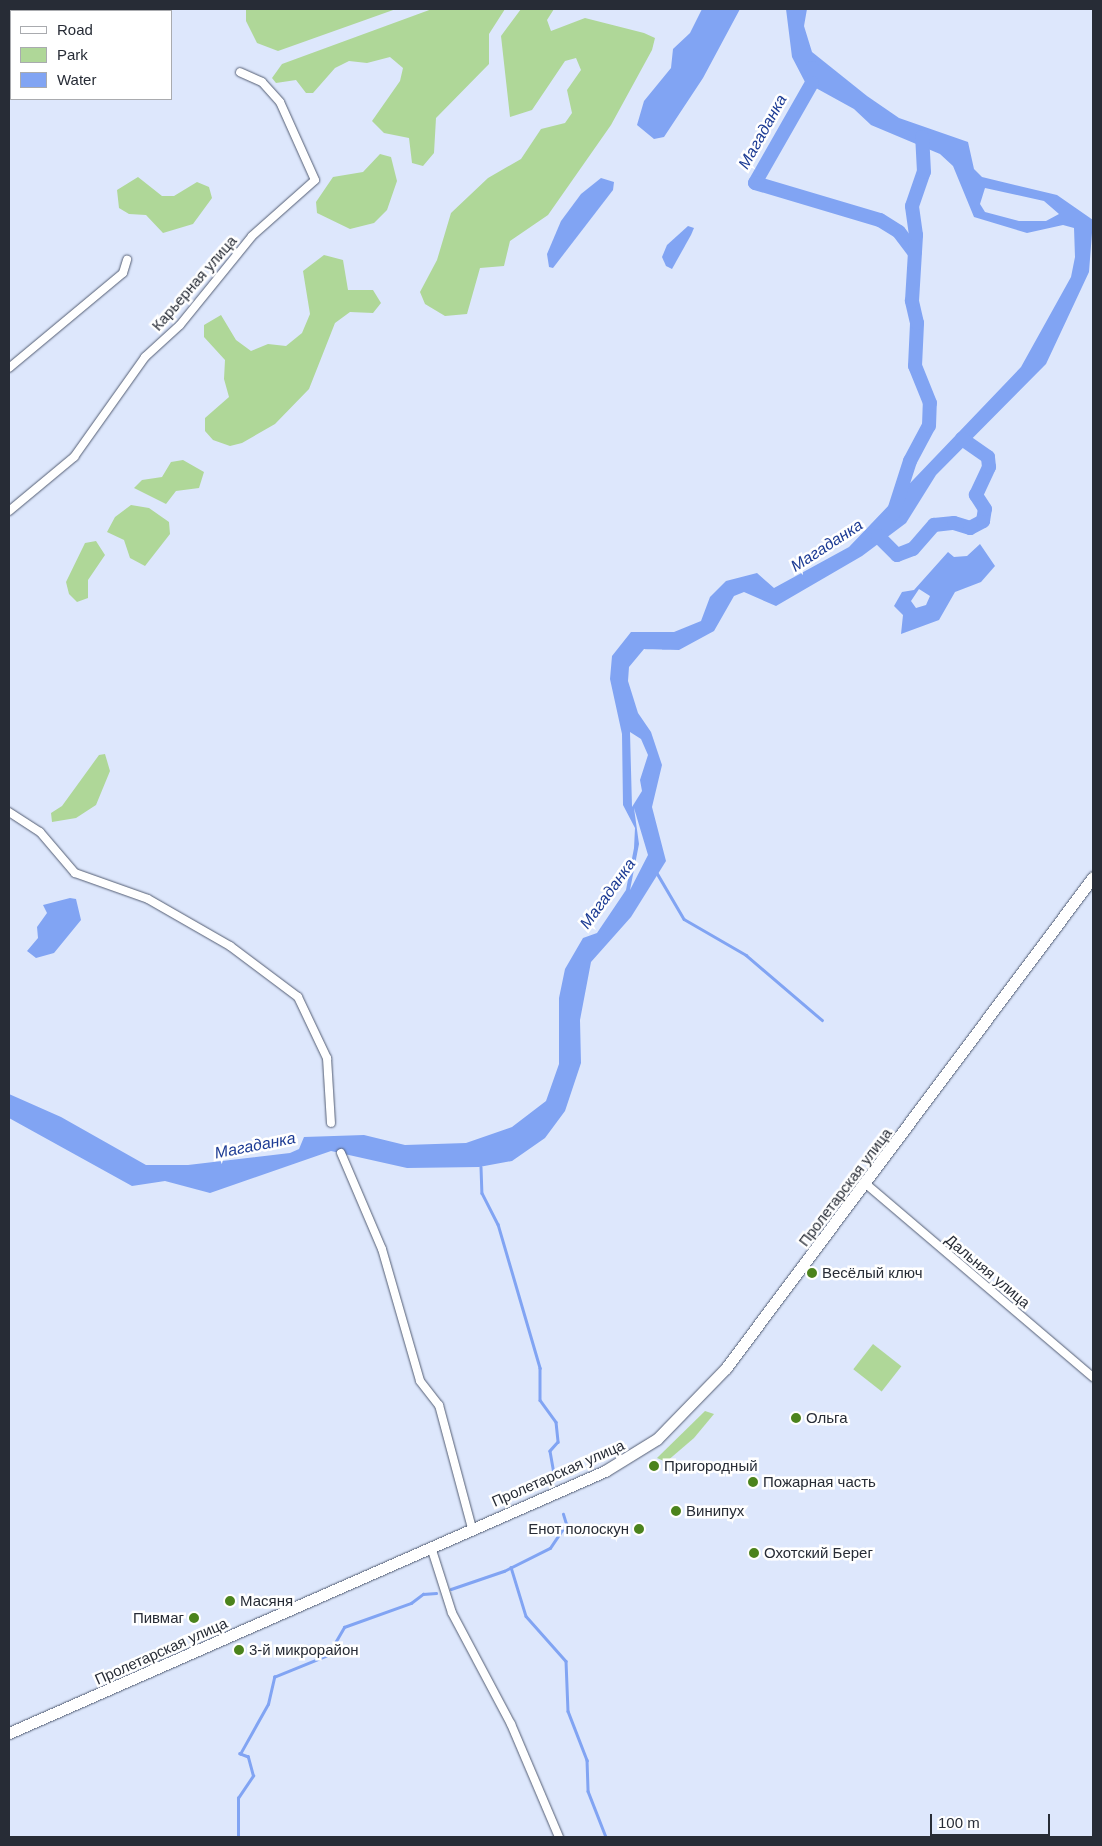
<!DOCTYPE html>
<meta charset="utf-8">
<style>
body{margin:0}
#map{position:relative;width:1102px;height:1846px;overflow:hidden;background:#dde7fc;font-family:Helvetica,sans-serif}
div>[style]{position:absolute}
.green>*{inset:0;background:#afd798;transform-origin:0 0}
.water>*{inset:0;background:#81a4f3}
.stream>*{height:2.5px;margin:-1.25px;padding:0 1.25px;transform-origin:1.25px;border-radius:1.25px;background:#81a4f3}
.river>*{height:14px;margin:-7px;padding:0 7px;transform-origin:7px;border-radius:7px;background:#81a4f3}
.roads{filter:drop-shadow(0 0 1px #535d73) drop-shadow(0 0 1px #535d73)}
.street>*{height:8px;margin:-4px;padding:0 4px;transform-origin:4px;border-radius:4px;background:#fff}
.secondary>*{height:11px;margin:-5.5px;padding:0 5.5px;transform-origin:5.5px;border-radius:5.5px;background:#fff}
.dots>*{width:14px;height:14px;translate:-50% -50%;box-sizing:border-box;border:2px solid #fff;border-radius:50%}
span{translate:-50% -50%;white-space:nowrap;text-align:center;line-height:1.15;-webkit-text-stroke:5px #fff;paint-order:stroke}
.street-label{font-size:15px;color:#272c36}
.poi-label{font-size:15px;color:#272c36}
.left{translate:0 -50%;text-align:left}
.right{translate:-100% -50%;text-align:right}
.water-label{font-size:16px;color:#1c3b94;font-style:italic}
.frame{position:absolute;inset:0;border:10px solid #272c36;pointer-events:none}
.legend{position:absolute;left:10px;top:10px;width:162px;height:90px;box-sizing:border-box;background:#fff;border:1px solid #a9abaf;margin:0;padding:6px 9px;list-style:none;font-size:15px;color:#272c36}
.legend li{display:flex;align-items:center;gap:10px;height:25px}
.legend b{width:25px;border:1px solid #a9abaf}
.scale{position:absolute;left:930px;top:1814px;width:120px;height:22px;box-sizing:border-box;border:2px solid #272c36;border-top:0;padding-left:6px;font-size:15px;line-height:18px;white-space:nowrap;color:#272c36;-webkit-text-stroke:4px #fff;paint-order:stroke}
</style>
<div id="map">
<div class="green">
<div style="clip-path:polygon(246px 9px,396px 9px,278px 51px,257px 43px,246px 21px)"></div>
<div style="clip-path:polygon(432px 9px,505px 9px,489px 34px,489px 64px,436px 118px,434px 153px,423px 166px,412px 163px,409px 138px,384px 133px,372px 121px,400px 81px,403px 68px,390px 57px,367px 63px,349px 61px,335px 68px,313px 93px,306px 93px,296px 80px,276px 83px,272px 78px,282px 64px)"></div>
<div style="clip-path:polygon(521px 9px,554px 9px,547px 20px,551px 31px,585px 18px,644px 33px,655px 38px,652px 50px,611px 125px,548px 215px,510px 241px,504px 266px,480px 268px,467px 314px,445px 316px,425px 304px,420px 292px,437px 260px,451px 213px,488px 178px,521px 159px,541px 129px,565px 123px,572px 113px,567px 90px,581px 70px,576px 58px,565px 61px,532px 110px,510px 117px,501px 36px)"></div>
<div style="clip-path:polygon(380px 154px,391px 157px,397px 181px,387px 210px,374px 223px,350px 229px,317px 213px,316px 202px,333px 177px,363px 172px)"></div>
<div style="clip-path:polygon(138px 177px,162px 196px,174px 196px,197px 182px,209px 187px,212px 198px,193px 224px,163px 233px,146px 215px,129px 214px,119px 208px,117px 190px)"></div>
<div style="clip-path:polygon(324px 255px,343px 260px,348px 290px,373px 290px,381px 303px,373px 313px,350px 312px,335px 323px,309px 389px,275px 424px,242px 443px,230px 446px,213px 440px,205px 431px,205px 418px,229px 397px,224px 379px,225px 360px,204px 337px,204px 325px,221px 315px,236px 340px,251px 351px,268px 344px,286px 346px,302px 333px,310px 314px,303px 271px)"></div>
<div style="clip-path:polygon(183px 460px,204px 472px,199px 488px,176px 491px,166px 504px,134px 488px,142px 480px,162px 477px,171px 462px)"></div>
<div style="clip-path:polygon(131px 505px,149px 508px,169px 522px,170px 534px,145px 566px,130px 558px,124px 540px,107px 532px,115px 517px)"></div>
<div style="clip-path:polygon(96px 541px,105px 555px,88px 580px,88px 598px,77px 602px,69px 594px,66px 582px,85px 543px)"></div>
<div style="clip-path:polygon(105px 754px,110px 771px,96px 805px,76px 818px,52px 822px,51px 813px,62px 806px,99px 755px)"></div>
<div style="left:873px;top:1344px;width:36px;height:32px;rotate:38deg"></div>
<div style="clip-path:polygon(705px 1411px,714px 1414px,694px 1438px,666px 1462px,657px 1458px)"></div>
</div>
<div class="water">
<div style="clip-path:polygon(702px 9px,740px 9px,703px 78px,664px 137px,654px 139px,637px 125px,644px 101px,671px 68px,673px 49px,690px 33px)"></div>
<div style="clip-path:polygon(evenodd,786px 9px,807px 9px,804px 26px,812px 52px,867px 96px,899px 118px,968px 142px,974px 169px,982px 177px,1057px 195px,1093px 220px,1089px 272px,1046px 364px,936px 475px,906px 523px,862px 556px,776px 606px,744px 592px,734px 596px,714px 631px,679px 650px,644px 649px,629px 667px,628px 681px,638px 713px,651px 732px,662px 765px,652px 807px,666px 861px,631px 917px,591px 962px,580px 1020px,581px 1063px,565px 1111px,545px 1138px,512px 1161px,479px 1167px,407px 1168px,331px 1151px,210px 1193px,165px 1181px,132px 1186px,9px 1118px,9px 1094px,61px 1117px,146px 1165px,188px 1165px,290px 1153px,299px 1149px,304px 1137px,364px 1135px,405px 1145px,466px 1143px,512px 1127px,546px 1101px,559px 1064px,559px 998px,565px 969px,583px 938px,597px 933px,626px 890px,634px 848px,635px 828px,623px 805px,622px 734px,610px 679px,612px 656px,631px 632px,674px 632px,701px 621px,710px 597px,726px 581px,757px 573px,774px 588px,849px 547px,1021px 367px,1071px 277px,1075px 257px,1074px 228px,1063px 225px,1027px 233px,974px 217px,953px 166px,940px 154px,871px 125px,854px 109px,805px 82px,792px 57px,786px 9px,985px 188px,1044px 201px,1059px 214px,1046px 221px,1019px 221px,985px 212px,980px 204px,985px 188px,786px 9px,630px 732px,641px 739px,648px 755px,640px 780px,642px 791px,632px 807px,630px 732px,786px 9px,634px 808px,648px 855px,630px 890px,639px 844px,634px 808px)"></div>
<div style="clip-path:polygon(601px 178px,614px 182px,613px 190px,553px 268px,549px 267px,547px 254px,561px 221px,581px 194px)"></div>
<div style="clip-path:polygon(688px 226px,694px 228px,691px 235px,672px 269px,666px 266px,662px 257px,667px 245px)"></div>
<div style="clip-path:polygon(evenodd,980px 544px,995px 566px,981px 582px,955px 592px,939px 620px,901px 634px,903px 615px,894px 606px,902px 592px,914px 590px,948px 552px,954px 557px,967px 556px,980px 544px,919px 589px,930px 596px,926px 605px,916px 608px,911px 601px,919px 589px)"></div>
<div style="clip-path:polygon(70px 898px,76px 899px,81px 920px,54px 953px,36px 958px,27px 951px,38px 938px,37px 927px,47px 913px,43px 905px)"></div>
</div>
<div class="stream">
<div style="left:657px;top:873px;width:53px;rotate:59.6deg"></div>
<div style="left:684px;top:919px;width:72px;rotate:30.1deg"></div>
<div style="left:746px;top:955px;width:100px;rotate:40.5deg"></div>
<div style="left:481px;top:1167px;width:26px;rotate:88deg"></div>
<div style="left:482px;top:1193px;width:35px;rotate:63deg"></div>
<div style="left:498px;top:1224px;width:150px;rotate:73.7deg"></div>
<div style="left:540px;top:1368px;width:32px;rotate:90deg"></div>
<div style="left:540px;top:1400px;width:27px;rotate:54deg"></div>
<div style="left:556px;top:1422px;width:20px;rotate:84deg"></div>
<div style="left:558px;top:1442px;width:12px;rotate:132deg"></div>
<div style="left:550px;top:1451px;width:22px;rotate:80deg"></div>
<div style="left:511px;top:1567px;width:51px;rotate:73deg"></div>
<div style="left:526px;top:1616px;width:60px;rotate:48.4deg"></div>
<div style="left:566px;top:1661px;width:50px;rotate:87.7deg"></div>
<div style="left:568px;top:1711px;width:53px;rotate:68.8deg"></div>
<div style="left:587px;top:1760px;width:31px;rotate:88deg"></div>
<div style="left:588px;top:1791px;width:49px;rotate:68.6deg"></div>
<div style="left:451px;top:1589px;width:56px;rotate:-18.8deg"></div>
<div style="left:504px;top:1571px;width:51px;rotate:-26.6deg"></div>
<div style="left:550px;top:1548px;width:29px;rotate:-56deg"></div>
<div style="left:566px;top:1524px;width:10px;rotate:-107deg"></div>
<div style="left:238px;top:1837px;width:39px;rotate:-90deg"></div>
<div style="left:238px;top:1798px;width:27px;rotate:-56deg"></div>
<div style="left:253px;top:1776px;width:20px;rotate:-105deg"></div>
<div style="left:248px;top:1757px;width:9px;rotate:-159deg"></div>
<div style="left:240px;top:1754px;width:57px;rotate:-60.8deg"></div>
<div style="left:268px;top:1704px;width:28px;rotate:-77deg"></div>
<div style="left:274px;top:1677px;width:58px;rotate:-22.2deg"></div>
<div style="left:328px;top:1655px;width:32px;rotate:-60deg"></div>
<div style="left:344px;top:1627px;width:71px;rotate:-19.7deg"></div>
<div style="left:411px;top:1603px;width:15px;rotate:-37deg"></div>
<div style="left:423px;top:1594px;width:13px;rotate:-4deg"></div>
</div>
<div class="river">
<div style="left:812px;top:68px;width:15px;rotate:90deg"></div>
<div style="left:812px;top:83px;width:115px;rotate:119.7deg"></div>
<div style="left:755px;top:183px;width:130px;rotate:16.5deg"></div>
<div style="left:880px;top:220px;width:22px;rotate:32deg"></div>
<div style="left:899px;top:232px;width:26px;rotate:53deg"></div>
<div style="left:893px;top:514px;width:56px;rotate:-72.2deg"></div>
<div style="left:910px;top:461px;width:40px;rotate:-62deg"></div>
<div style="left:929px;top:426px;width:23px;rotate:-88deg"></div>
<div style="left:930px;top:403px;width:40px;rotate:-112deg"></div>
<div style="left:915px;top:366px;width:43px;rotate:-87.3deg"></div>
<div style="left:917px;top:323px;width:23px;rotate:-103deg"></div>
<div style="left:912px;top:301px;width:66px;rotate:-86.5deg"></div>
<div style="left:916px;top:235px;width:29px;rotate:-98deg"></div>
<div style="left:912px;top:206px;width:36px;rotate:-71deg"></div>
<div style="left:924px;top:172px;width:35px;rotate:-93deg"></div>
<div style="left:878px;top:536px;width:27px;rotate:45deg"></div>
<div style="left:897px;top:555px;width:17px;rotate:-21deg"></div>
<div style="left:913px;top:549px;width:32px;rotate:-49deg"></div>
<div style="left:934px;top:525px;width:20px;rotate:-6deg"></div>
<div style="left:954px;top:523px;width:17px;rotate:17deg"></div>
<div style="left:970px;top:528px;width:15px;rotate:-28deg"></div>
<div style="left:983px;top:521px;width:12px;rotate:-81deg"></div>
<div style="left:985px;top:509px;width:17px;rotate:-123deg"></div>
<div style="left:976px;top:495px;width:31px;rotate:-65deg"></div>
<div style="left:989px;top:467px;width:10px;rotate:-96deg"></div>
<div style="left:988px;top:457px;width:32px;rotate:-145deg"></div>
</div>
<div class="roads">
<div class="street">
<div style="left:9px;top:368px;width:148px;rotate:-39.8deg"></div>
<div style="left:123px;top:273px;width:14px;rotate:-73deg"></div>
<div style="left:9px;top:511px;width:85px;rotate:-39.7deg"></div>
<div style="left:74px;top:457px;width:123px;rotate:-54.6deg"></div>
<div style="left:145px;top:357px;width:47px;rotate:-42.4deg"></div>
<div style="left:180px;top:325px;width:114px;rotate:-51deg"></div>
<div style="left:252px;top:236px;width:84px;rotate:-41.6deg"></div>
<div style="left:315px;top:180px;width:85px;rotate:-114.2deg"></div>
<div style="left:280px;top:102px;width:27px;rotate:-132deg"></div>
<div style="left:262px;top:82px;width:24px;rotate:-156deg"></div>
<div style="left:9px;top:812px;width:37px;rotate:33deg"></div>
<div style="left:40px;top:832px;width:54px;rotate:49.5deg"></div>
<div style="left:75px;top:873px;width:77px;rotate:19.6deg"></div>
<div style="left:148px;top:899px;width:95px;rotate:29.8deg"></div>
<div style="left:230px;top:946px;width:85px;rotate:36.9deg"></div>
<div style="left:298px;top:997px;width:68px;rotate:64.6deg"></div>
<div style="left:327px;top:1058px;width:65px;rotate:86.5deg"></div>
<div style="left:341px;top:1153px;width:104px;rotate:66.9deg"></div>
<div style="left:382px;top:1249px;width:137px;rotate:73.9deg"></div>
<div style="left:420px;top:1381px;width:31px;rotate:52deg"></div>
<div style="left:439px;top:1405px;width:127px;rotate:75deg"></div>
<div style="left:866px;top:1184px;width:298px;rotate:40.4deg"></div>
<div style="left:431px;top:1547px;width:69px;rotate:72.3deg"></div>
<div style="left:452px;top:1613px;width:126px;rotate:62deg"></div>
<div style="left:511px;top:1724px;width:123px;rotate:67deg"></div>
</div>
<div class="secondary">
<div style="left:9px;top:1733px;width:651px;rotate:-23.73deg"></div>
<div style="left:605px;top:1471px;width:61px;rotate:-31.6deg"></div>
<div style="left:657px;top:1439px;width:99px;rotate:-45.8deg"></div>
<div style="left:726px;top:1368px;width:613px;rotate:-53.22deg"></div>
</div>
</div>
<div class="dots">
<div style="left:812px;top:1273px;background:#4b831c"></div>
<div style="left:796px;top:1418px;background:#4b831c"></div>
<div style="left:654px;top:1466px;background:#4b831c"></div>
<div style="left:753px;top:1482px;background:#4b831c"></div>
<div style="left:676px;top:1511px;background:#4b831c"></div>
<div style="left:639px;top:1529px;background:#4b831c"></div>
<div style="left:754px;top:1553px;background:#4b831c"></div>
<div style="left:230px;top:1601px;background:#4b831c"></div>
<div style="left:194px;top:1618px;background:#4b831c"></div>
<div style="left:239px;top:1650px;background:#4b831c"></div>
</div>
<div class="street-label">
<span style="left:194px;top:283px;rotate:-49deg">Карьерная улица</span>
<span style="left:845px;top:1187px;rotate:-53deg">Пролетарская улица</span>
<span style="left:988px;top:1271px;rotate:40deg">Дальняя улица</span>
<span style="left:558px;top:1473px;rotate:-24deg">Пролетарская улица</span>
<span style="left:161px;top:1651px;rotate:-24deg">Пролетарская улица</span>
</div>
<div class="poi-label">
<span class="left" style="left:822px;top:1273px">Весёлый ключ</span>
<span class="left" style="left:806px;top:1418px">Ольга</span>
<span class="left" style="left:664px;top:1466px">Пригородный</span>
<span class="left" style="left:763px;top:1482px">Пожарная часть</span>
<span class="left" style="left:686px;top:1511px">Винипух</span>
<span class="right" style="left:629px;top:1529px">Енот полоскун</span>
<span class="left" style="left:764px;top:1553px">Охотский Берег</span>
<span class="left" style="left:240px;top:1601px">Масяня</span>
<span class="right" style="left:184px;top:1618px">Пивмаг</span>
<span class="left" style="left:249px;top:1650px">3-й микрорайон</span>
</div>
<div class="water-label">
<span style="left:763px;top:132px;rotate:-61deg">Магаданка</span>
<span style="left:827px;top:546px;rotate:-33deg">Магаданка</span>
<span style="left:608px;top:894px;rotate:-54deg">Магаданка</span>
<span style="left:255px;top:1146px;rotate:-11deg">Магаданка</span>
</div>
<div class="frame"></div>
<ul class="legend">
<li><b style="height:6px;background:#fff"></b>Road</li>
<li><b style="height:14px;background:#afd798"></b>Park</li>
<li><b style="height:14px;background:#81a4f3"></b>Water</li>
</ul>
<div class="scale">100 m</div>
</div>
